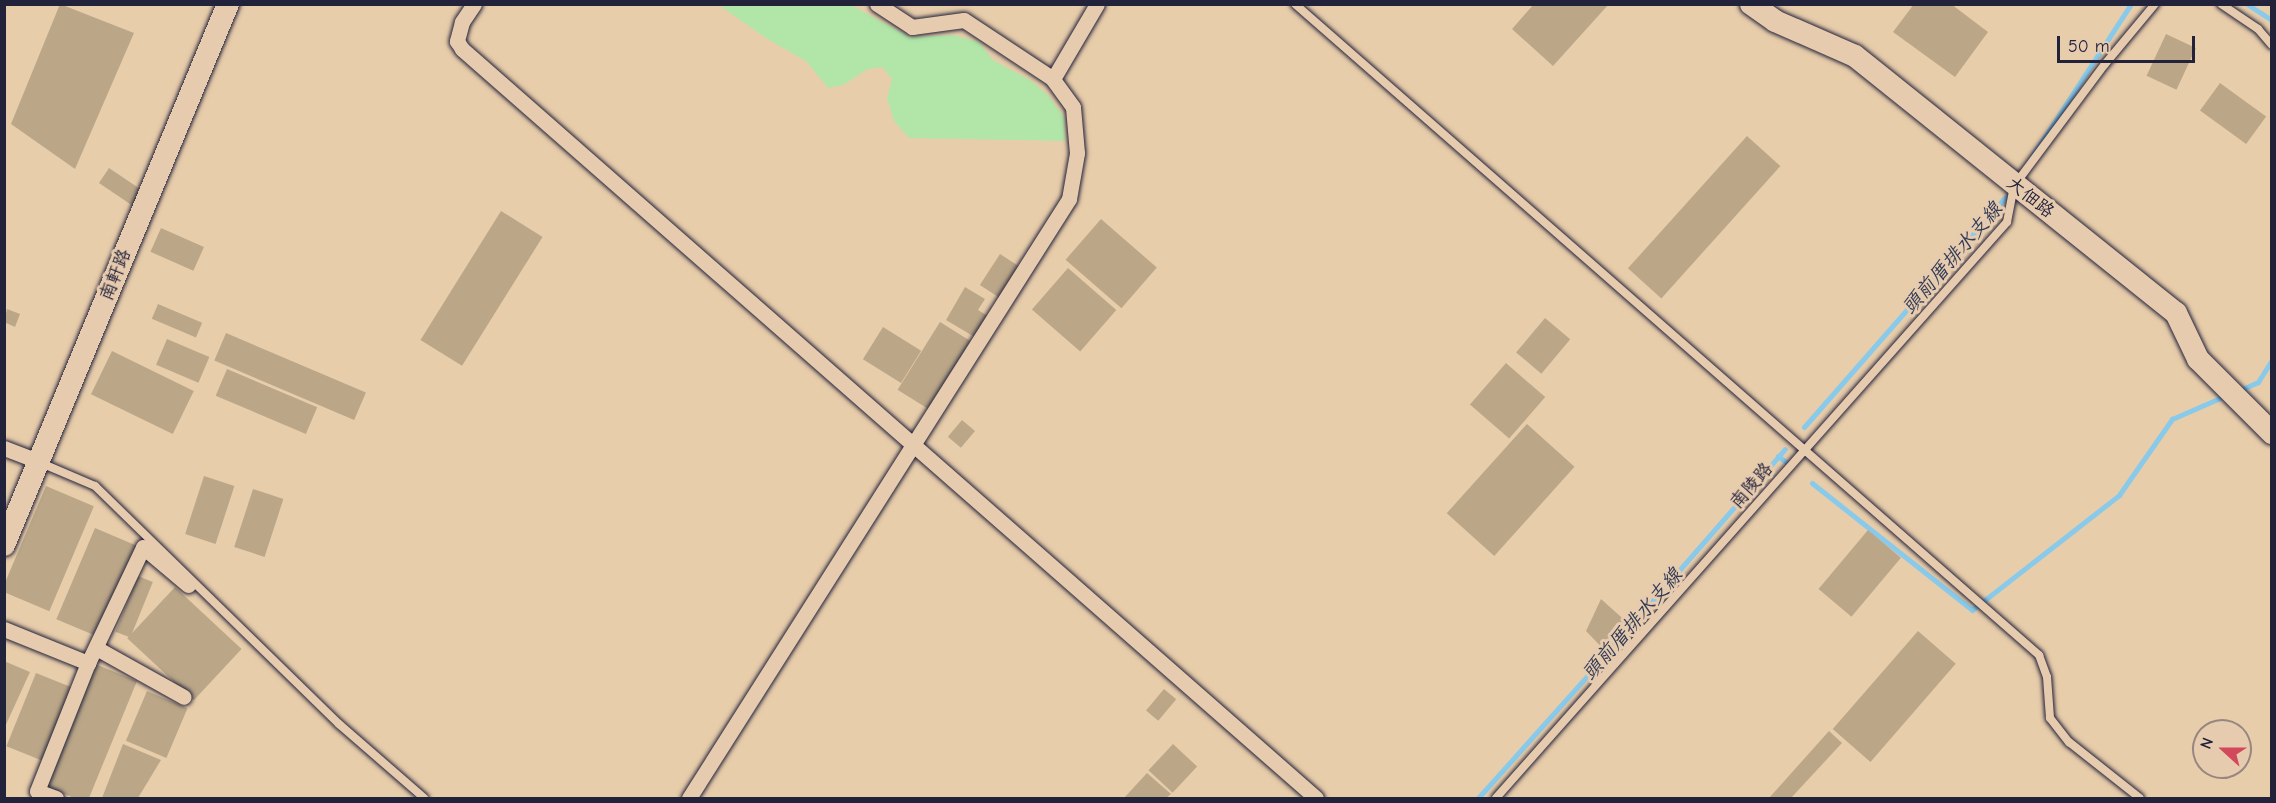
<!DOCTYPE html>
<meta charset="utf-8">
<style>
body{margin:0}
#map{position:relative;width:2276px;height:803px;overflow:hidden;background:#e8cdaa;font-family:"Comic Neue","LXGW WenKai TC",sans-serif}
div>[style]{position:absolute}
.green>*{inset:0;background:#b1e6a8}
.stream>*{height:5px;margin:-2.5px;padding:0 2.5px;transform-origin:2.5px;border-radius:2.5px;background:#89caea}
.building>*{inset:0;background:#bba788;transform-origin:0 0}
.roads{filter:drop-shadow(0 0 2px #22223b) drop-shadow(0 0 2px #22223b)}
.lane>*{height:8px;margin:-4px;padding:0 4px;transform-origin:4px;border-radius:4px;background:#e7cbae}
.street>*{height:15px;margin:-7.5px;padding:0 7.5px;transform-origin:7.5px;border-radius:7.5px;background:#e7cbae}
.secondary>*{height:22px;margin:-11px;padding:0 11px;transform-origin:11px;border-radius:11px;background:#e7cbae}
span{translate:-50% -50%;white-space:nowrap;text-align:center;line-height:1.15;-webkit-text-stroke:6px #e7cbae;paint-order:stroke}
.street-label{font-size:18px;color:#22223b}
.water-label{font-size:20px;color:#313b55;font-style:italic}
.frame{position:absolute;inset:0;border:6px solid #22223b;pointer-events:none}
.north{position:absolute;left:2192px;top:719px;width:60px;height:60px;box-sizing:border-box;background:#e7cbae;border:2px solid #988780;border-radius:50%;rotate:291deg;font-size:16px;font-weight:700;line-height:24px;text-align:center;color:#22223b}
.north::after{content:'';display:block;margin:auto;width:21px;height:27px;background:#d1495b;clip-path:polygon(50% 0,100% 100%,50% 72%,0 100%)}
.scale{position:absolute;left:2057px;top:36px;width:138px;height:27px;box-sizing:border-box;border:3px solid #22223b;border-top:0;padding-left:8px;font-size:18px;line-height:21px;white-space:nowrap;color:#22223b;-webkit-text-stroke:4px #e7cbae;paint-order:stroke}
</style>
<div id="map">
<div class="green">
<div style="clip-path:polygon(719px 5px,851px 5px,910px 37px,954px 35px,979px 42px,993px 60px,1030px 80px,1048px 95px,1064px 117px,1065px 141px,909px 138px,894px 121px,887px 98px,892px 79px,882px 67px,868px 69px,843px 85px,828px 88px,806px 61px,764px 37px)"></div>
</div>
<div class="stream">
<div style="left:2247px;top:4px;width:30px;rotate:33deg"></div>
<div style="left:2027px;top:164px;width:191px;rotate:-57deg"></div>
<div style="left:2238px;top:391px;width:22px;rotate:-24deg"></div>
<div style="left:2258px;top:382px;width:26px;rotate:-58deg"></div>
<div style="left:1804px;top:427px;width:305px;rotate:-48.8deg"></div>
<div style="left:1778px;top:456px;width:10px;rotate:37deg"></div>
<div style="left:1812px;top:483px;width:204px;rotate:38.4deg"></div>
<div style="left:1972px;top:610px;width:187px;rotate:-38deg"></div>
<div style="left:2119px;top:495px;width:93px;rotate:-55.1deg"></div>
<div style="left:2172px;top:419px;width:60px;rotate:-23.6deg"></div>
<div style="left:1627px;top:630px;width:240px;rotate:-48.9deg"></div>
<div style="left:1478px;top:798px;width:200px;rotate:-48.2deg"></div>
</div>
<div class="building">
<div style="clip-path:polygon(60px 4px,134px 33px,75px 169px,11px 124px)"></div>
<div style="clip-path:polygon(1534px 4px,1609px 4px,1553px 66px,1512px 29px)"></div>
<div style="clip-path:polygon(1914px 4px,1951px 4px,1988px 32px,1955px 77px,1893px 32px)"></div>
<div style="left:2166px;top:34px;width:33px;height:46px;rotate:25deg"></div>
<div style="left:2220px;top:83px;width:57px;height:34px;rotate:36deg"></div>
<div style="left:1747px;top:136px;width:45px;height:178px;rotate:42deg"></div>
<div style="left:109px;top:168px;width:42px;height:18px;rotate:34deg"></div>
<div style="left:501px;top:211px;width:49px;height:152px;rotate:32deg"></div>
<div style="left:1101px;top:219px;width:74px;height:54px;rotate:41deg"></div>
<div style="left:161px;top:228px;width:47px;height:26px;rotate:24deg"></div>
<div style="left:1000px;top:254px;width:27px;height:37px;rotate:33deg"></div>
<div style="left:1068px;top:268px;width:64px;height:55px;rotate:41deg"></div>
<div style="clip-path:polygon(965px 287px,985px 299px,978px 310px,991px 318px,978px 339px,946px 320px)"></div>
<div style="left:158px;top:304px;width:48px;height:16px;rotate:23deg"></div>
<div style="clip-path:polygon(7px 309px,20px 314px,15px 327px,4px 322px)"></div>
<div style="left:1545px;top:318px;width:33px;height:45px;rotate:40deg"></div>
<div style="left:940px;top:322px;width:41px;height:80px;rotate:32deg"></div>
<div style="left:883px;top:327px;width:45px;height:38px;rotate:32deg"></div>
<div style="left:226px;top:333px;width:152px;height:30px;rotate:23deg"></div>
<div style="left:167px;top:339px;width:46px;height:28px;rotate:23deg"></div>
<div style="left:112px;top:351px;width:91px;height:48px;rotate:26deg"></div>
<div style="left:1506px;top:363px;width:52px;height:55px;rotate:41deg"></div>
<div style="left:227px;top:369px;width:98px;height:29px;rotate:23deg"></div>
<div style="left:962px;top:420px;width:17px;height:22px;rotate:40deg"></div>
<div style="left:1527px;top:424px;width:64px;height:120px;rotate:42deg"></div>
<div style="left:204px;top:476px;width:32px;height:61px;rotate:18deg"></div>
<div style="left:46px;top:486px;width:52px;height:114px;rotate:23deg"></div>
<div style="left:253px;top:489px;width:32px;height:61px;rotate:18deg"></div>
<div style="left:95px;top:528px;width:46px;height:99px;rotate:23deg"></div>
<div style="left:1868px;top:530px;width:43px;height:77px;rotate:40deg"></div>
<div style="left:138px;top:576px;width:16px;height:60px;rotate:22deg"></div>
<div style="left:175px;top:587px;width:91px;height:70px;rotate:43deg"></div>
<div style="clip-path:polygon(1601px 599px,1639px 633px,1614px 660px,1586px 631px)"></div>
<div style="left:1918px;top:631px;width:50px;height:130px;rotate:41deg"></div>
<div style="clip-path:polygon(4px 661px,30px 672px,4px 729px)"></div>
<div style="clip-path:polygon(95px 664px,137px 681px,89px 798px,74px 798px,45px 786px)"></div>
<div style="left:36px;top:673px;width:41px;height:79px;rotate:22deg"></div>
<div style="left:1164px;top:689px;width:16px;height:28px;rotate:40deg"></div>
<div style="left:147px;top:691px;width:44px;height:54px;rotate:23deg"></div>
<div style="clip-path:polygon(1829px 731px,1842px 743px,1791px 798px,1769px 798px)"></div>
<div style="clip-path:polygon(123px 744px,161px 760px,138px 798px,102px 798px)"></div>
<div style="left:1173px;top:744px;width:33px;height:36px;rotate:43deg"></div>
<div style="clip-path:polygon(1147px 773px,1171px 794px,1166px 798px,1124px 798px)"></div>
</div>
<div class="roads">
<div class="lane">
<div style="left:1295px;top:4px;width:989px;rotate:41.19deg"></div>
<div style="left:2039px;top:655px;width:23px;rotate:70deg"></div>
<div style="left:2047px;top:677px;width:41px;rotate:85.8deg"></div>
<div style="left:2050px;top:718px;width:31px;rotate:52deg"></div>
<div style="left:2069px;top:742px;width:90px;rotate:38.3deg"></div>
<div style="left:2221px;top:4px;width:45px;rotate:34deg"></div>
<div style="left:2258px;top:29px;width:21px;rotate:49deg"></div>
<div style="left:41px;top:463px;width:59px;rotate:23.1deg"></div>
<div style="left:95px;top:486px;width:341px;rotate:44.3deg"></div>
<div style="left:339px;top:724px;width:113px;rotate:41deg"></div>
<div style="left:1496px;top:798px;width:770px;rotate:-48.42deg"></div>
<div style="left:2007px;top:222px;width:37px;rotate:-79deg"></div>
<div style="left:2014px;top:186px;width:152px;rotate:-53.3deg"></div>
<div style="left:2105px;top:64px;width:78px;rotate:-50.2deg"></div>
</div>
<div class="street">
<div style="left:474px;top:4px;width:22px;rotate:124deg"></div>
<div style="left:462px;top:22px;width:20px;rotate:105deg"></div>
<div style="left:457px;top:41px;width:9px;rotate:58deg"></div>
<div style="left:462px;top:49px;width:1136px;rotate:41.25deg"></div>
<div style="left:877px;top:4px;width:42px;rotate:33.3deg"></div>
<div style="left:912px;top:27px;width:52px;rotate:-7.7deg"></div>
<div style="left:964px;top:20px;width:107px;rotate:33.5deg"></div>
<div style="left:4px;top:448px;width:39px;rotate:21deg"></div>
<div style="left:4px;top:629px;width:91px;rotate:22deg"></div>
<div style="left:98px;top:649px;width:98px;rotate:29.2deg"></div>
<div style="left:56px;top:798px;width:20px;rotate:-160deg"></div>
<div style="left:37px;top:791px;width:138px;rotate:-68.3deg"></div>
<div style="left:88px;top:663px;width:128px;rotate:-64.6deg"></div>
<div style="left:143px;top:547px;width:59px;rotate:40.2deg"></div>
<div style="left:689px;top:798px;width:709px;rotate:-57.61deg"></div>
<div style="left:1069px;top:199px;width:47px;rotate:-80.1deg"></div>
<div style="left:1077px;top:153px;width:46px;rotate:-95deg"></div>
<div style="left:1073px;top:107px;width:34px;rotate:-126deg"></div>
<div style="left:1053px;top:79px;width:87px;rotate:-59.6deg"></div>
</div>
<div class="secondary">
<div style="left:1751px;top:4px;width:29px;rotate:35deg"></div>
<div style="left:1775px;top:21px;width:87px;rotate:23.6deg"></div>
<div style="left:1855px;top:56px;width:411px;rotate:38.7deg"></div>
<div style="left:2176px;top:313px;width:51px;rotate:64.4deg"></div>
<div style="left:2198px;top:359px;width:105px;rotate:45deg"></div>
<div style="left:4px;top:545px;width:586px;rotate:-67.51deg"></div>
</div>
</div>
<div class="street-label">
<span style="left:2030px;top:198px;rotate:38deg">大佃路</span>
<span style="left:116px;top:275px;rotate:-68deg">南軒路</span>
<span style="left:1752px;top:486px;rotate:-49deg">南陵路</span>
</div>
<div class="water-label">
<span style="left:1952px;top:258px;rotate:-49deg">頭前厝排水支線</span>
<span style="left:1632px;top:624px;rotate:-49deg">頭前厝排水支線</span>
</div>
<div class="frame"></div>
<div class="north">N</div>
<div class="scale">50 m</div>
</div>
